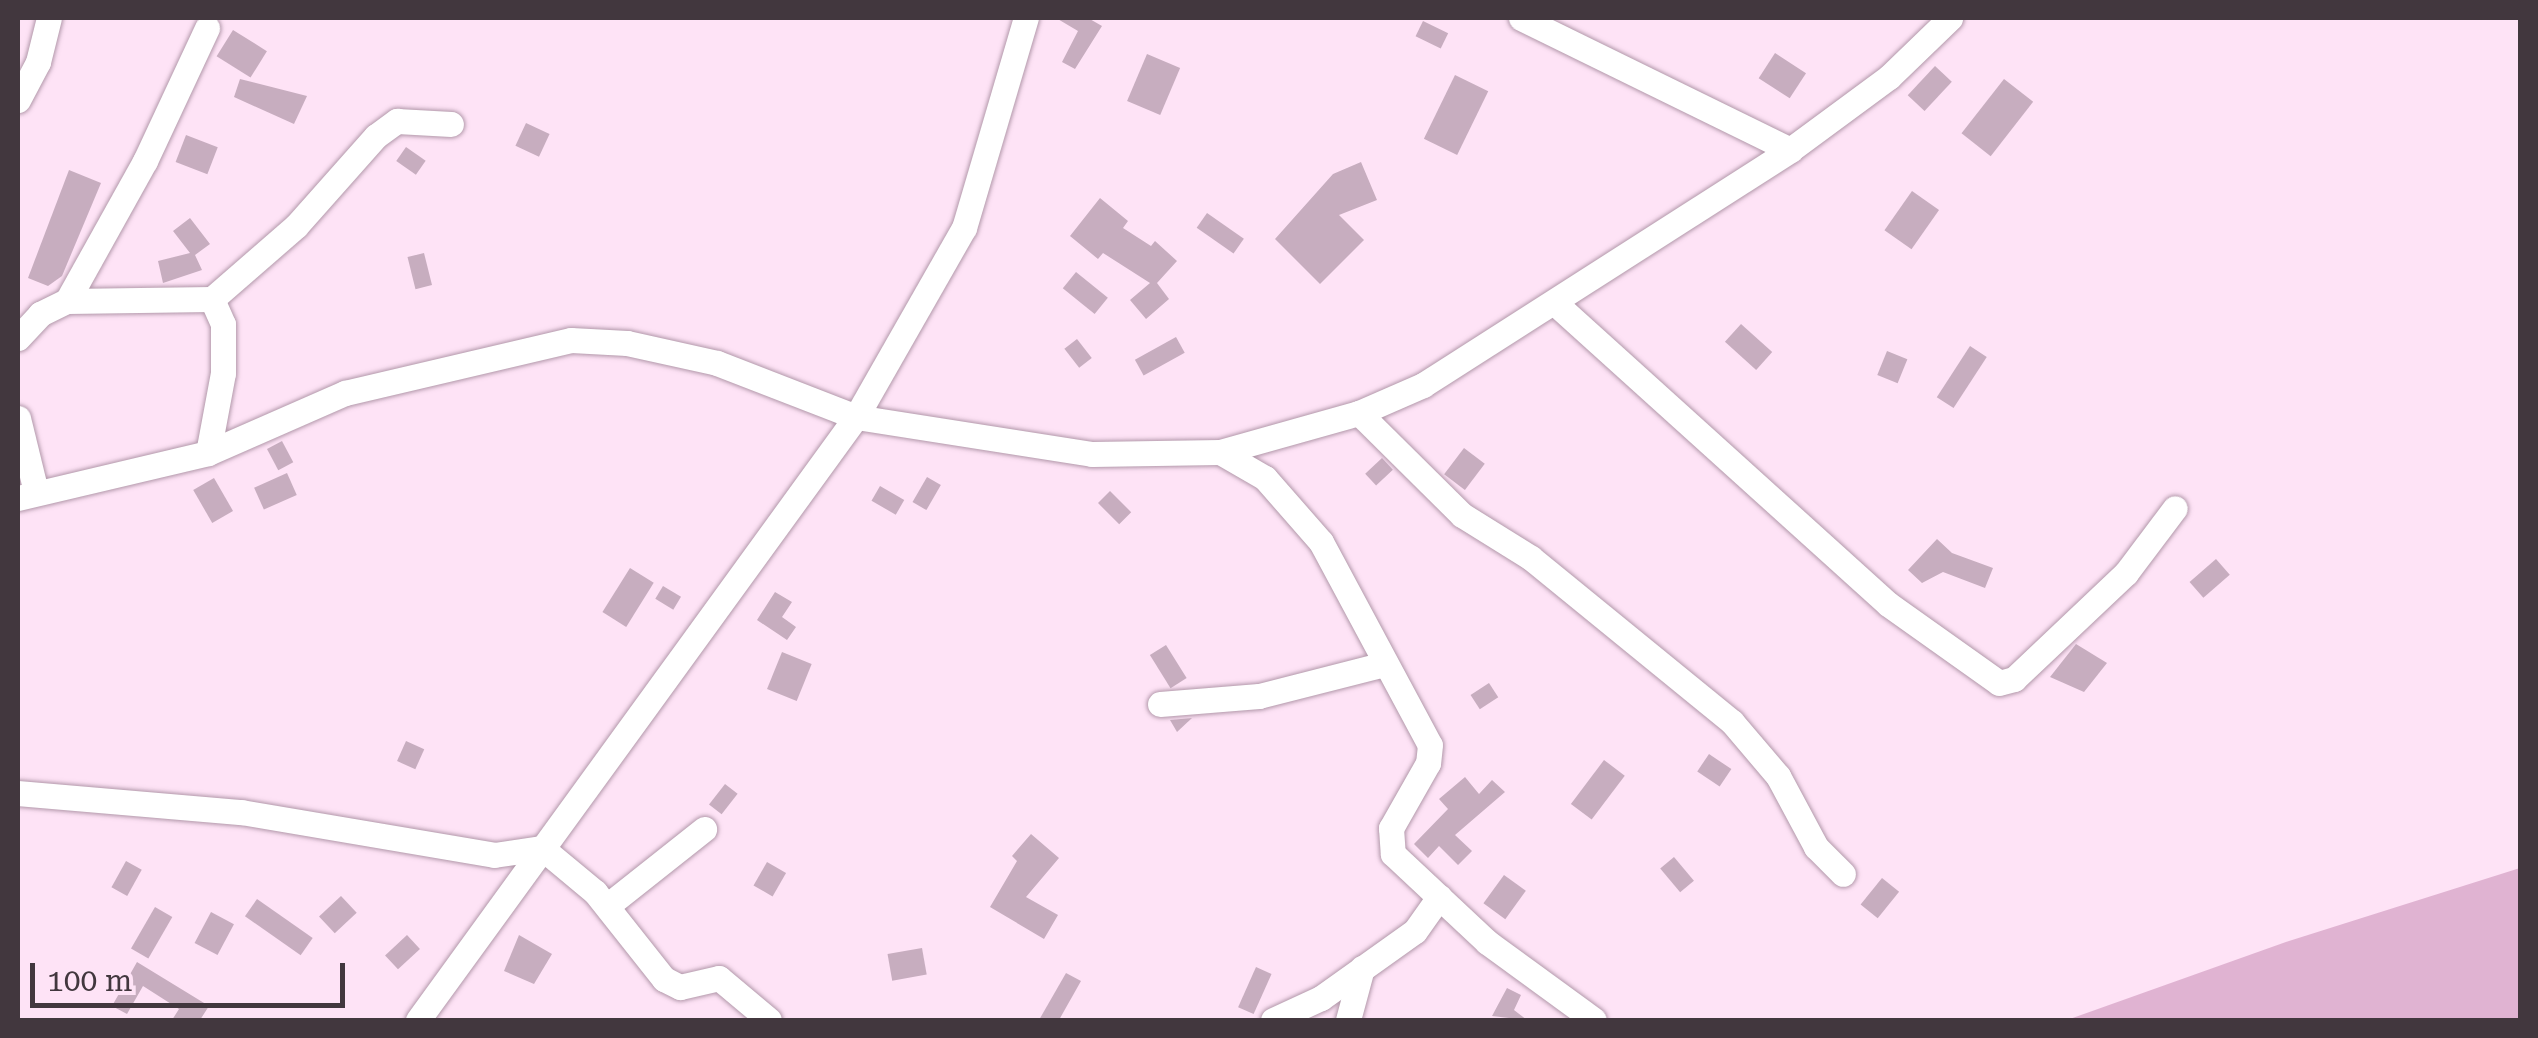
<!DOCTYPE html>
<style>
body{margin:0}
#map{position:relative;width:2538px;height:1038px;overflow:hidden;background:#fee3f6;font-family:"Roboto Serif",serif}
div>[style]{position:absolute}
.green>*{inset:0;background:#e0b3d2}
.building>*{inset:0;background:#c7adbf;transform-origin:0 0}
.roads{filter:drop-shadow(0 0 2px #b298aa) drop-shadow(0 0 2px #b298aa)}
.minor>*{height:25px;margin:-12.5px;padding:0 12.5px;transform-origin:12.5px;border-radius:12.5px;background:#fff}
span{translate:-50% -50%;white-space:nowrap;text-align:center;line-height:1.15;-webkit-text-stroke:8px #fee3f6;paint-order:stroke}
.frame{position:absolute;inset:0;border:20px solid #42373e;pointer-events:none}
.scale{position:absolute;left:30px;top:963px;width:315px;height:45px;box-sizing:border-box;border:5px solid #42373e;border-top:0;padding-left:12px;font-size:30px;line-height:35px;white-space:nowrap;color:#42373e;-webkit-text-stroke:8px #fee3f6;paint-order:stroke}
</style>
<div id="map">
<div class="green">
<div style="clip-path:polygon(2520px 868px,2520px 1020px,2067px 1020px,2289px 941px)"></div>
</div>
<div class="building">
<div style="clip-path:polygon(1056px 18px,1088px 18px,1102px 26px,1075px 69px,1062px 62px,1078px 31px)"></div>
<div style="left:1423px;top:21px;width:28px;height:17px;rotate:26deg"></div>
<div style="left:233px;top:30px;width:40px;height:31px;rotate:32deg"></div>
<div style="left:1775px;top:53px;width:37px;height:30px;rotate:33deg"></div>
<div style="left:1147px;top:54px;width:36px;height:51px;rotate:23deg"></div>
<div style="left:1935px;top:66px;width:23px;height:40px;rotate:43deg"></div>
<div style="left:1455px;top:75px;width:37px;height:71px;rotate:26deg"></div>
<div style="clip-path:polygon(240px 79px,307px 96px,294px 124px,234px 97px)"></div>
<div style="left:2004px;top:79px;width:37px;height:69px;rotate:38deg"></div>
<div style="left:526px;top:123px;width:26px;height:25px;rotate:25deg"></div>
<div style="left:186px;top:135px;width:34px;height:29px;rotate:21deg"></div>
<div style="left:406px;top:147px;width:24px;height:17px;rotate:35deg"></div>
<div style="clip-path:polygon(1361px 162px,1377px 200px,1339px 215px,1364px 240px,1320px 284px,1275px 239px,1333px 174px)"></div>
<div style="clip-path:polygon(69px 170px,101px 183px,62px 276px,48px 286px,28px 278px)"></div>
<div style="left:1912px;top:191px;width:33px;height:48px;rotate:35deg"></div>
<div style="clip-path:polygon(1100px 198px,1128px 221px,1123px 228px,1151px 246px,1155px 241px,1177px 261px,1157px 283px,1169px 299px,1146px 319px,1130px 300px,1150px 283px,1103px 253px,1098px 259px,1070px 236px)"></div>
<div style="left:1207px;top:213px;width:45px;height:18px;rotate:35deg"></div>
<div style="clip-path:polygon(190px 218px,210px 244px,195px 255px,202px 270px,163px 283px,158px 261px,190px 253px,173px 231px)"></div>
<div style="left:424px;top:253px;width:33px;height:17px;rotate:76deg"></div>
<div style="left:1076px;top:272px;width:41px;height:21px;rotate:39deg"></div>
<div style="left:1741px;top:324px;width:42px;height:24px;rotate:42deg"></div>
<div style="left:1176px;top:337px;width:18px;height:47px;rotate:61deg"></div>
<div style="left:1077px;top:339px;width:24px;height:16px;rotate:52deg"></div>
<div style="left:1970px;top:346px;width:20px;height:61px;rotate:33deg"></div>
<div style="left:1887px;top:351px;width:22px;height:26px;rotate:22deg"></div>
<div style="left:282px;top:441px;width:24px;height:17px;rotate:62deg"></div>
<div style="left:1464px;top:448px;width:26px;height:33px;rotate:37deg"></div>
<div style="left:1382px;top:458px;width:16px;height:23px;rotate:47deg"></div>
<div style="left:287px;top:473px;width:24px;height:36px;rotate:66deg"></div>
<div style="left:927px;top:477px;width:16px;height:29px;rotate:30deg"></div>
<div style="left:214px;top:478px;width:38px;height:24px;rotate:60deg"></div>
<div style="left:880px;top:486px;width:28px;height:17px;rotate:30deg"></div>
<div style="left:1110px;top:491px;width:30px;height:17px;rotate:45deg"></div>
<div style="clip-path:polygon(1937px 539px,1952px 553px,1993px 568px,1985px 588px,1943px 572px,1922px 583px,1908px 570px)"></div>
<div style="left:2216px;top:559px;width:21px;height:35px;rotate:49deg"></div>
<div style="left:630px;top:568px;width:28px;height:52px;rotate:32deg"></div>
<div style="left:663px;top:586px;width:21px;height:15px;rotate:31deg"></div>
<div style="clip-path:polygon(775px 592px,792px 602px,782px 617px,796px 627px,787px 640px,757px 620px)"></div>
<div style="clip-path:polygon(2076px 644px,2107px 663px,2084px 692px,2050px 677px)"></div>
<div style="left:1166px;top:645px;width:39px;height:19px;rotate:58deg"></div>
<div style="left:782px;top:652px;width:32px;height:40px;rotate:22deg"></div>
<div style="left:1489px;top:683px;width:17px;height:22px;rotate:57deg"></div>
<div style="clip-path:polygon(1192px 718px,1177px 732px,1170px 720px)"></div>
<div style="left:406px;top:741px;width:20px;height:22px;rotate:24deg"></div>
<div style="left:1709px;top:754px;width:27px;height:21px;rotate:34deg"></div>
<div style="left:1604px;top:760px;width:26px;height:55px;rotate:37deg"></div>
<div style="clip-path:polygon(1465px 777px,1479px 794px,1492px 780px,1505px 792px,1455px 835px,1472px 851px,1458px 865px,1439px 846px,1428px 858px,1414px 844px,1448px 809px,1439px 799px)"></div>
<div style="left:725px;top:784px;width:16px;height:26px;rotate:38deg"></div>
<div style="clip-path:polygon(1031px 834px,1059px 858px,1026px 897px,1058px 915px,1044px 939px,990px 907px,1017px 861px,1012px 856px)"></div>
<div style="left:1674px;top:857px;width:31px;height:18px;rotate:50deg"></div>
<div style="left:126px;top:861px;width:18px;height:30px;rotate:29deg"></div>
<div style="left:767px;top:862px;width:22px;height:27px;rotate:30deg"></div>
<div style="left:1504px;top:875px;width:27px;height:35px;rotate:36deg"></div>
<div style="left:1882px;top:878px;width:22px;height:34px;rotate:39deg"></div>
<div style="left:341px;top:896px;width:23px;height:30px;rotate:47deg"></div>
<div style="left:257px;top:899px;width:68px;height:21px;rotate:35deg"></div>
<div style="left:155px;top:907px;width:20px;height:48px;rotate:30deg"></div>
<div style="left:211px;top:912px;width:26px;height:35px;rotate:28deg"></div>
<div style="left:407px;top:935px;width:19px;height:30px;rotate:47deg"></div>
<div style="clip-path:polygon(519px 935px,552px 954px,534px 984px,504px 971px)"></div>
<div style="left:922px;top:948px;width:27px;height:35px;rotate:80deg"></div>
<div style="clip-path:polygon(137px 962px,209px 1006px,200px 1020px,172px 1020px,179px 1009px,143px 986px,127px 1014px,112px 1006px)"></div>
<div style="left:1256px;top:967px;width:17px;height:44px;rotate:24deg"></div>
<div style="clip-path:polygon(1066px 973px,1081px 981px,1059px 1020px,1039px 1020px)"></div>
<div style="clip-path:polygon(1507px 988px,1521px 995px,1514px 1010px,1527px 1020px,1492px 1016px)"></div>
</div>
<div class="roads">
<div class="minor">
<div style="left:1521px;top:18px;width:300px;rotate:26.1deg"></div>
<div style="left:18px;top:100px;width:43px;rotate:-62.2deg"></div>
<div style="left:38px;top:62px;width:45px;rotate:-76deg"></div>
<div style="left:67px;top:301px;width:160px;rotate:-60.9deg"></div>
<div style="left:145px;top:161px;width:147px;rotate:-65deg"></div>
<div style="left:1556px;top:304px;width:447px;rotate:42.1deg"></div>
<div style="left:1888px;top:604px;width:136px;rotate:35.4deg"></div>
<div style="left:1999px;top:683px;width:16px;rotate:-15deg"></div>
<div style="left:2014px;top:679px;width:154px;rotate:-43.4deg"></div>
<div style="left:2126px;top:573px;width:81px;rotate:-53deg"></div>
<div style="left:18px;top:338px;width:33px;rotate:-47deg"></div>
<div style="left:40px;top:314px;width:30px;rotate:-26deg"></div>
<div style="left:67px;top:301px;width:145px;rotate:-0.8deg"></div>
<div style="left:212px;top:299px;width:111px;rotate:-41deg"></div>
<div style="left:296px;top:226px;width:120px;rotate:-48.4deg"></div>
<div style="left:376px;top:136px;width:26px;rotate:-36deg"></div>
<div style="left:397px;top:121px;width:54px;rotate:3.2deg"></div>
<div style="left:1359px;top:413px;width:145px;rotate:44.7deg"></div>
<div style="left:1462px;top:515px;width:81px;rotate:31.9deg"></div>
<div style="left:1531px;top:558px;width:259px;rotate:39.2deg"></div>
<div style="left:1732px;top:722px;width:71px;rotate:49.6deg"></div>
<div style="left:1778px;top:776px;width:81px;rotate:61.8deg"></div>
<div style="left:1816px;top:847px;width:38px;rotate:45deg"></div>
<div style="left:18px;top:418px;width:76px;rotate:76.3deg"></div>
<div style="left:1220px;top:452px;width:52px;rotate:30deg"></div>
<div style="left:1265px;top:478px;width:85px;rotate:48.8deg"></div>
<div style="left:1321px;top:542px;width:230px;rotate:61.8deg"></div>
<div style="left:1430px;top:745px;width:18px;rotate:96deg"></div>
<div style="left:1428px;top:763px;width:75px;rotate:119.6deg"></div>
<div style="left:1391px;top:828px;width:26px;rotate:86deg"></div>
<div style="left:1393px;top:854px;width:129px;rotate:43.1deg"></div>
<div style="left:1487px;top:942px;width:132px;rotate:36.1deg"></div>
<div style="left:208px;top:453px;width:81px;rotate:-79.4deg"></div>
<div style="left:223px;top:373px;width:49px;rotate:-90deg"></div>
<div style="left:223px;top:324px;width:27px;rotate:-114deg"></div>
<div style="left:18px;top:498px;width:195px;rotate:-13.3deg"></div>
<div style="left:208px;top:453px;width:150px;rotate:-23.7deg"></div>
<div style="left:345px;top:393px;width:232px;rotate:-13.2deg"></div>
<div style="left:571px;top:340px;width:56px;rotate:3.1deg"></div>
<div style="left:627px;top:343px;width:92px;rotate:12.5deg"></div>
<div style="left:717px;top:363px;width:149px;rotate:21.2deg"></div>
<div style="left:856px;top:417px;width:239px;rotate:8.9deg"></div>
<div style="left:1092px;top:454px;width:128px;rotate:-0.9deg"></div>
<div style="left:1220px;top:452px;width:144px;rotate:-15.7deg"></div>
<div style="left:1359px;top:413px;width:70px;rotate:-23.6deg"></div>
<div style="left:1423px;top:385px;width:436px;rotate:-32.6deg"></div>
<div style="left:1790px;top:150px;width:123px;rotate:-36.4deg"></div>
<div style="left:1889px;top:77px;width:85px;rotate:-44deg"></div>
<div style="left:1160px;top:704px;width:99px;rotate:-4.6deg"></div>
<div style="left:1259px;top:696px;width:130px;rotate:-14.3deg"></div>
<div style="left:18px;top:793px;width:224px;rotate:4.9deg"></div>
<div style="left:241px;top:812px;width:257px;rotate:9.6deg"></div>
<div style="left:494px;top:855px;width:49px;rotate:-8.3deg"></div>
<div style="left:542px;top:848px;width:69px;rotate:39.7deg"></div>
<div style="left:595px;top:892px;width:111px;rotate:51.6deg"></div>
<div style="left:664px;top:979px;width:18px;rotate:27deg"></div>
<div style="left:680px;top:987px;width:40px;rotate:-13deg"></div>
<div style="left:719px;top:978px;width:65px;rotate:40deg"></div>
<div style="left:607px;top:906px;width:124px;rotate:-38.4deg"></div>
<div style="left:418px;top:1020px;width:745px;rotate:-54.01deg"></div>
<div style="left:856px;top:417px;width:218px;rotate:-60.3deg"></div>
<div style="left:964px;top:228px;width:219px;rotate:-73.6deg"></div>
<div style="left:1273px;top:1020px;width:53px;rotate:-24.6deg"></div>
<div style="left:1321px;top:998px;width:115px;rotate:-35.5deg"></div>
<div style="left:1415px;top:931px;width:42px;rotate:-54.8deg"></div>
<div style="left:1348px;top:1020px;width:54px;rotate:-74.9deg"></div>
</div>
</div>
<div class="frame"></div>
<div class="scale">100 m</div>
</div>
